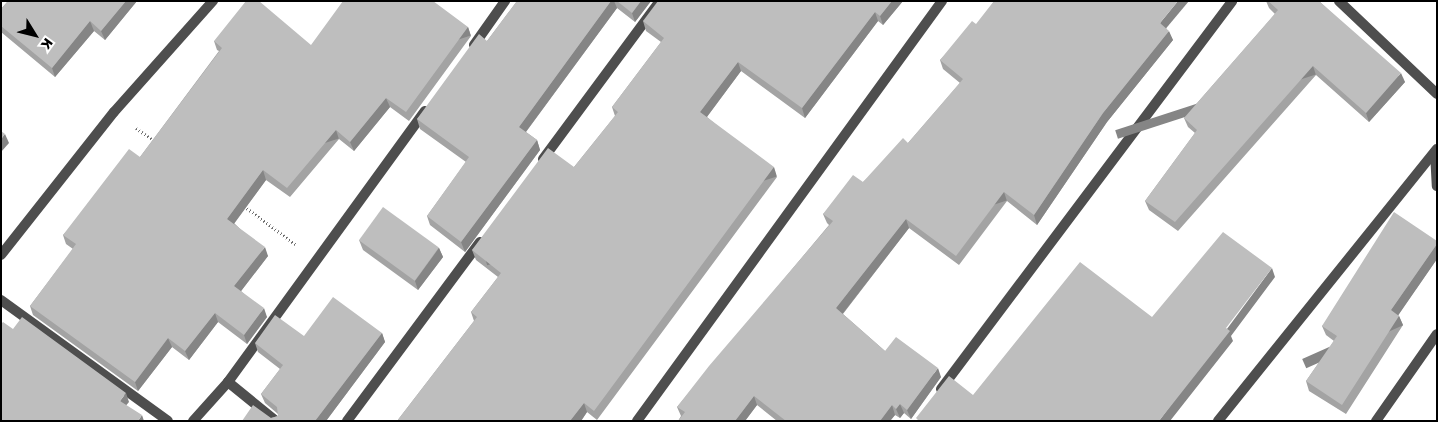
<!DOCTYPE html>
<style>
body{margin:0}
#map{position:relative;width:1438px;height:422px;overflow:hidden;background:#fff;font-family:"Work Sans",sans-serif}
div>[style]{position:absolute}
.path>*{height:3px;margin-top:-1.5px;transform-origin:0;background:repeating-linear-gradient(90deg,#707070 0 1px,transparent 0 3.5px)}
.street>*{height:10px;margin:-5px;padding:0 5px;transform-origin:5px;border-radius:5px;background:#4e4e4e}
.wall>*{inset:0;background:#a3a3a3}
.shaded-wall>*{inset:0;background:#858585;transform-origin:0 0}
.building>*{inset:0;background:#bebebe;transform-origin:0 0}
span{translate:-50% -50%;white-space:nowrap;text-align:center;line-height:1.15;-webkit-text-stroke:5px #fff;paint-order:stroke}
.frame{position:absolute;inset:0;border:2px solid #000;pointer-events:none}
.north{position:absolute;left:10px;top:10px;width:50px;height:50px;-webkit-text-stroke:4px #fff;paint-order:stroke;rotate:126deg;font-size:14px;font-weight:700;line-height:20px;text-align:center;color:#000}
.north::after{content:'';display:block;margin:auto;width:18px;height:22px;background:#000;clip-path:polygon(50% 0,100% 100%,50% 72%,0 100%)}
</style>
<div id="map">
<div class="path">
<div style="left:136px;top:128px;width:24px;rotate:35deg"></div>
<div style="left:244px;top:206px;width:64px;rotate:36.7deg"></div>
</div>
<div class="street">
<div style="left:1339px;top:1px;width:135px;rotate:43.5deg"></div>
<div style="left:474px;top:45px;width:54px;rotate:-54.8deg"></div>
<div style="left:1435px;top:152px;width:34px;rotate:87deg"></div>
<div style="left:543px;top:159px;width:197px;rotate:-53.5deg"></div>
<div style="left:1px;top:255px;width:182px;rotate:-51.7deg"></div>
<div style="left:114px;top:112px;width:149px;rotate:-48.3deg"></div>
<div style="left:1px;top:300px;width:206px;rotate:35.9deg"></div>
<div style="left:228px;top:382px;width:62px;rotate:39.1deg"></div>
<div style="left:941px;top:389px;width:485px;rotate:-53.1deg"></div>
<div style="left:193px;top:421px;width:52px;rotate:-48.1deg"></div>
<div style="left:228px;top:382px;width:335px;rotate:-54deg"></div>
<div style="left:347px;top:421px;width:223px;rotate:-53.4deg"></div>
<div style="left:637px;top:421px;width:519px;rotate:-54.01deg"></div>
<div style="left:1218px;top:421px;width:349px;rotate:-51.2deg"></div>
<div style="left:1376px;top:421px;width:106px;rotate:-55deg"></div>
</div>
<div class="wall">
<div style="clip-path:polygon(8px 1px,137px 1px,105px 40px,94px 31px,55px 77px,1px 32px,1px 9px)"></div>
<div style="clip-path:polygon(517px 1px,651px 1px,635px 22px,617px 8px,526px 132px,537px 140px,540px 150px,465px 252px,430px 225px,427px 216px,466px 162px,420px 129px,417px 119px,487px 41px)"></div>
<div style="clip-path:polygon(684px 1px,903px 1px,883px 25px,878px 21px,805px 118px,741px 71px,707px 117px,777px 177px,597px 420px,587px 412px,581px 421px,397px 421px,474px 321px,471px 312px,498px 277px,476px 260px,472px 250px,574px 167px,615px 116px,612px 107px,661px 42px,646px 31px,643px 21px)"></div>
<div style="clip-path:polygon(1266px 1px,1319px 1px,1405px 82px,1369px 122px,1316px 75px,1178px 231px,1149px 210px,1145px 201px,1195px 133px,1188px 127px,1184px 118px,1275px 14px,1269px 8px)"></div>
<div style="clip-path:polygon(976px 24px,1166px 28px,1173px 40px,1107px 122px,1037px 225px,1007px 201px,959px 265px,909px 228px,843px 314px,885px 351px,941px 377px,911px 419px,904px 413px,900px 418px,895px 415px,890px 421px,777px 421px,757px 405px,745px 421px,678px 421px,681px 416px,677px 407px,829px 225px,827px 223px,823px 214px,863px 182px,908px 143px,960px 83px,943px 69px,940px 60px)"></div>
<div style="clip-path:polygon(468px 27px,471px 36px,409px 121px,390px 107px,354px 151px,339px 139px,290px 197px,266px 180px,234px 223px,268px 256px,241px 291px,267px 317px,247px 344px,218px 322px,189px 360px,172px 347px,138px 391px,33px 315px,30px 306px,73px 249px,66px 244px,63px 235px,140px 157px,219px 51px,217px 50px,214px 41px,311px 45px)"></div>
<div style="clip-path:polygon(359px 240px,439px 248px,443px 257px,418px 290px,363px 250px)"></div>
<div style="clip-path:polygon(1437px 241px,1437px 259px,1398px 315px,1399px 316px,1403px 325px,1346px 414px,1309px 391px,1306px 381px,1334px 341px,1326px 335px,1322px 326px)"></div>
<div style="clip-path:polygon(382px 333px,385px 342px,326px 421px,242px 421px,271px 418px,278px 416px,278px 414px,265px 403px,261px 394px,280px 369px,258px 352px,255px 343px,304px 336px)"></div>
</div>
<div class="shaded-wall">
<div style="clip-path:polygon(126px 1px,137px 1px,105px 40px,101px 31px)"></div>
<div style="clip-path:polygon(611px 1px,614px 1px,617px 8px,522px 137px,519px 127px)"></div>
<div style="clip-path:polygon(641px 1px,651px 1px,635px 22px,632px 13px)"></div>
<div style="clip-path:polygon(892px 1px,903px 1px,883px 25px,880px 16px)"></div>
<div style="clip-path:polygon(1178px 1px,1189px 1px,1163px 32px,1160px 23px)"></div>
<div style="clip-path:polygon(875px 12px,878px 21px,805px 118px,802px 108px)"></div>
<div style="clip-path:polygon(90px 21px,94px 31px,55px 77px,52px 68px)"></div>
<div style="left:468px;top:27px;width:9px;height:105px;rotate:72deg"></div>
<div style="clip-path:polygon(1169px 31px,1173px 40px,1107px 122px,1037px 225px,1034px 215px,1103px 113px)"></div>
<div style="clip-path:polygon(738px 62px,741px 71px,703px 122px,700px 112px)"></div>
<div style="left:1313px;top:66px;width:9px;height:208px;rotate:72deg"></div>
<div style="clip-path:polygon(1401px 73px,1405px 82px,1369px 122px,1366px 113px)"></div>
<div style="clip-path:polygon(386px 98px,390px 107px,354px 151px,350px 142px)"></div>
<div style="left:336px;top:130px;width:9px;height:76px;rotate:72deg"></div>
<div style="clip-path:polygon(5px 134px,9px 143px,1px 152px,1px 139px)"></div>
<div style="clip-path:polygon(537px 140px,540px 150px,465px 252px,461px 242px)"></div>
<div style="left:774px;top:167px;width:10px;height:303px;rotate:73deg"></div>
<div style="clip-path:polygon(263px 170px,266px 180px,231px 228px,227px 219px)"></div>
<div style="left:1004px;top:192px;width:9px;height:80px;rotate:72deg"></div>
<div style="clip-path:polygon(906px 219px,909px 228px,840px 317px,836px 308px)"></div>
<div style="clip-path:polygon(1437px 244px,1437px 259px,1395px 320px,1391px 310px)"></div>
<div style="clip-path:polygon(265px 247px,268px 256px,238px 295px,234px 286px)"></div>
<div style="clip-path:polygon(439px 248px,443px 257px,418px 290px,415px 281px)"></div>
<div style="clip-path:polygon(1272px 268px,1275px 277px,1231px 336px,1233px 341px,1170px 421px,1159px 421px)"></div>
<div style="clip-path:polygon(264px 308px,267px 317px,247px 344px,244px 335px)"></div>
<div style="clip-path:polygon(215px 313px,218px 322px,189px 360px,185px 351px)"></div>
<div style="left:1399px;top:316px;width:10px;height:106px;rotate:66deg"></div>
<div style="clip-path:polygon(382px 333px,385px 342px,326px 421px,315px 421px)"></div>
<div style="clip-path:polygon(168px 338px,172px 347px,138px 391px,135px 382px)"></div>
<div style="clip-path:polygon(938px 368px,941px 377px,911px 419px,907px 410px)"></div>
<div style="clip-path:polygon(126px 393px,129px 402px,123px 409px,120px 401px)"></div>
<div style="clip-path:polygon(754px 396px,757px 405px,745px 421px,735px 421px)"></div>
<div style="clip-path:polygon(584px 403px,587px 412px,581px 421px,570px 421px)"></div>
<div style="clip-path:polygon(900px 404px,904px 413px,900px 418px,896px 409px)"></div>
<div style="clip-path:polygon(892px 405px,895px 415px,890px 421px,880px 421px)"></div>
<div style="clip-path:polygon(142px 415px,144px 421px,138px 421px)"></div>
</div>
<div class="building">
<div style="clip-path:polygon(8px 1px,126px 1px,101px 31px,90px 21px,52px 68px,1px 26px,1px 9px)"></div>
<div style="clip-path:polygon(246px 1px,259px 1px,311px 45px,343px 1px,433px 1px,468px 27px,406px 112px,386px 98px,350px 142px,336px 130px,287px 188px,263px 170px,227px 219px,265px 247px,234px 286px,264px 308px,244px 335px,215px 313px,185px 351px,168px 338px,135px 382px,30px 306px,76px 244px,63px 235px,129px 149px,140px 157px,222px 48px,214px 41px)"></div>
<div style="clip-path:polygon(517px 1px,611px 1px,519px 127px,537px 140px,461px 242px,427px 216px,469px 157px,417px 119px,479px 34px,487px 41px)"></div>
<div style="clip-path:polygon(617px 1px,641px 1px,632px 13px)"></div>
<div style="clip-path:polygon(658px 1px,682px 1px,683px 2px,684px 1px,892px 1px,880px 16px,875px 12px,802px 108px,738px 62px,700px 112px,774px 167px,594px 411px,584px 403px,570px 421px,397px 421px,477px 317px,471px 312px,501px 273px,472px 250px,548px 148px,574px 167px,618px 112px,612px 107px,664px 38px,643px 21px)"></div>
<div style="clip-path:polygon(994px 1px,1178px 1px,1160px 23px,1169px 31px,1103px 113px,1034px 215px,1004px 192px,956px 256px,906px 219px,836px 308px,885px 351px,896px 337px,938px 368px,907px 410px,900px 404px,896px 409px,892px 405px,880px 421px,786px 421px,754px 396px,735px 421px,678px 421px,685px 412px,677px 407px,709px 366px,833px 221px,823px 214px,853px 175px,863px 182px,903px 138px,908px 143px,963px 79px,940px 60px,972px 21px,976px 24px)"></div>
<div style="clip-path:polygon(1268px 1px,1319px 1px,1401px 73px,1366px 113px,1313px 66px,1175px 222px,1145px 201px,1197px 130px,1184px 118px,1278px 10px)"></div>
<div style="clip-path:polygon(1px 131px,5px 134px,1px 139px)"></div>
<div style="left:383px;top:207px;width:69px;height:41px;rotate:36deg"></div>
<div style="clip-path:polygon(1394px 212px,1437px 241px,1437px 244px,1391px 310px,1399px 316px,1342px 405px,1306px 381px,1337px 336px,1322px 326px)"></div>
<div style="clip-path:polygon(1223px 232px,1272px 268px,1226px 328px,1230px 331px,1159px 421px,919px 421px,916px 418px,949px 376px,973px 395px,1080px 262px,1152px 317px)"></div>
<div style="clip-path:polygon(333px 297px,382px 333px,315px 421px,242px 421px,253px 405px,271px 418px,278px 416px,277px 407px,261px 394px,283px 365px,255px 343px,275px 315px,304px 336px)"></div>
<div style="clip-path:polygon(22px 317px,126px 393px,120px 401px,142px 415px,138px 421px,1px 421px,1px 324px,3px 322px,13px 329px)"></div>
</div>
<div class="frame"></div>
<div class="north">K</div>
</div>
